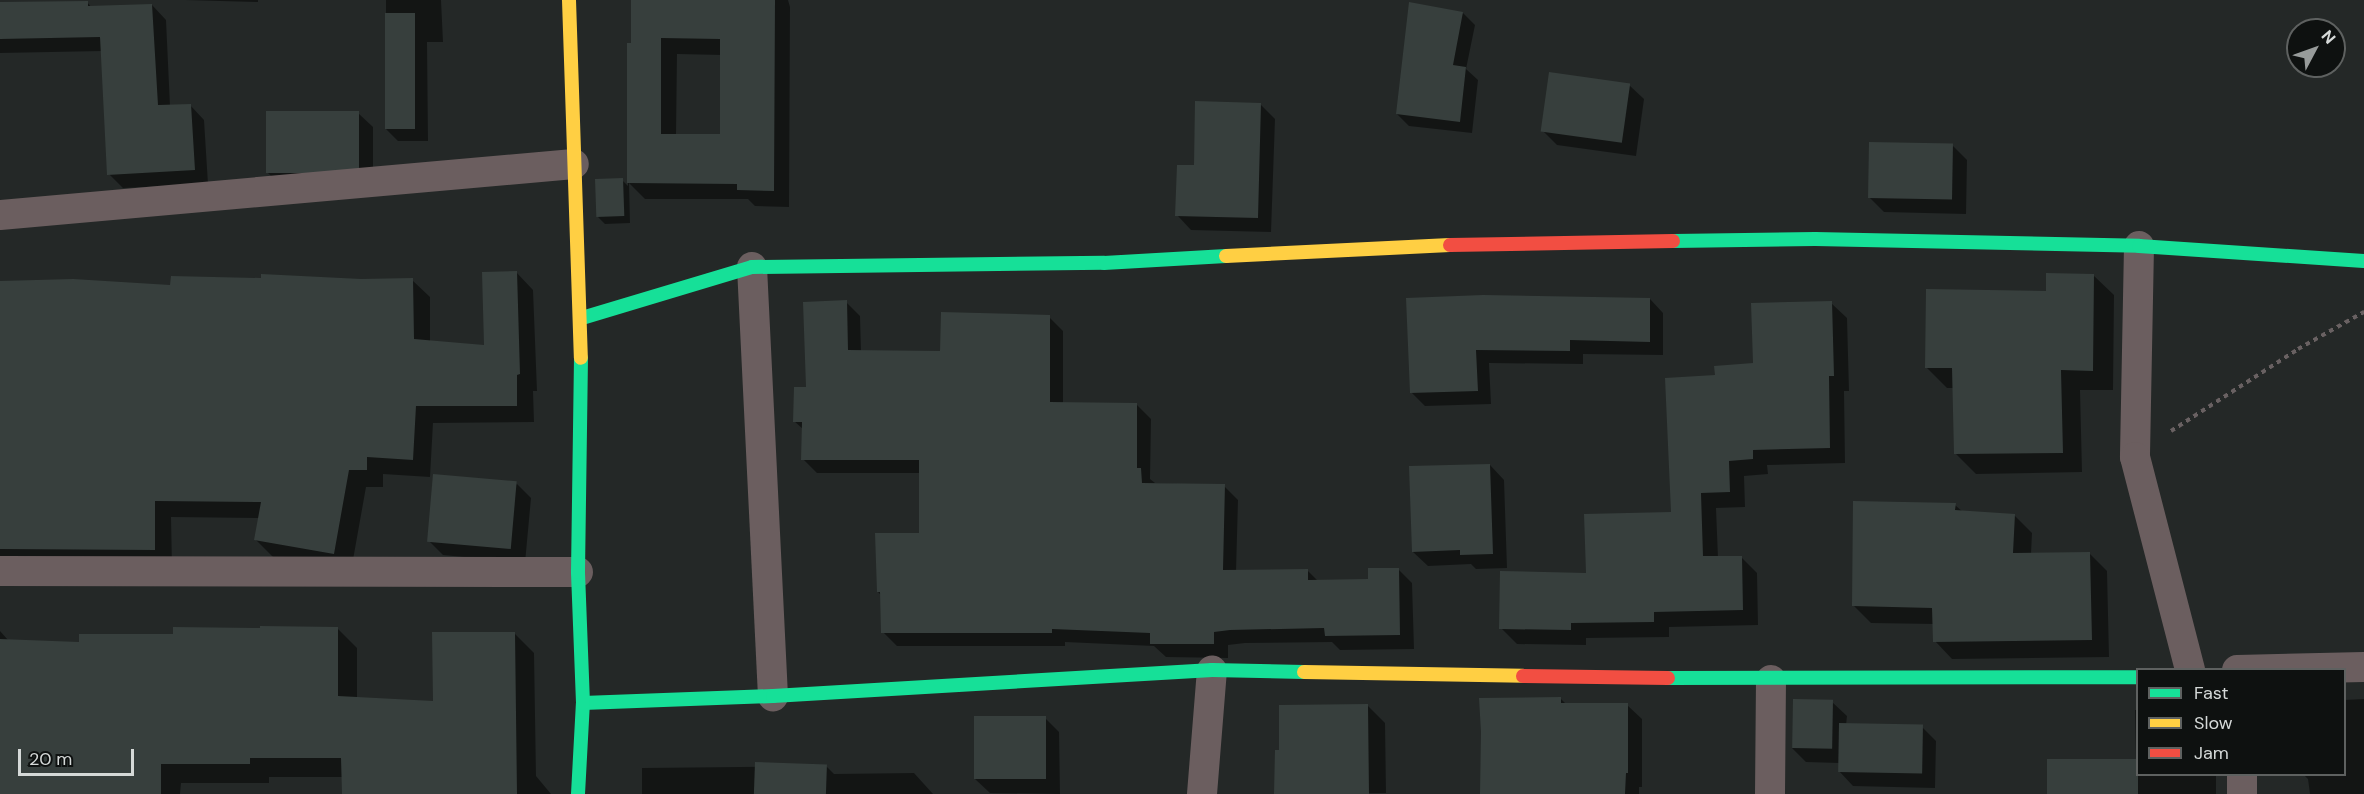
<!DOCTYPE html>
<style>
body{margin:0}
#map{position:relative;width:2364px;height:794px;overflow:hidden;background:#242827;font-family:"DM Sans",sans-serif}
div>[style]{position:absolute}
.shadow>*{inset:0;background:#0007}
.building>*{inset:0;background:#373f3d;transform-origin:0 0}
.path>*{height:4px;margin-top:-2px;transform-origin:0;background:repeating-linear-gradient(90deg,#696162 0 4.5px,transparent 0 9px)}
.street>*{height:30px;margin:-15px;padding:0 15px;transform-origin:15px;border-radius:15px;background:#6b5e5f}
.fast>*{height:14px;margin:-7px;padding:0 7px;transform-origin:7px;border-radius:7px;background:#16e098}
.slow>*{height:14px;margin:-7px;padding:0 7px;transform-origin:7px;border-radius:7px;background:#ffcf43}
.jam>*{height:14px;margin:-7px;padding:0 7px;transform-origin:7px;border-radius:7px;background:#f24e42}
span{translate:-50% -50%;white-space:nowrap;text-align:center;line-height:1.15;-webkit-text-stroke:6px #0e1110;paint-order:stroke}
.legend{position:absolute;left:2136px;top:668px;width:210px;height:108px;box-sizing:border-box;background:#0e1110;border:2px solid #5e6160;margin:0;padding:8px 10px;list-style:none;font-size:18px;color:#d5d9d8}
.legend li{display:flex;align-items:center;gap:12px;height:30px}
.legend b{width:30px;border:2px solid #5e6160}
.north{position:absolute;left:2286px;top:18px;width:60px;height:60px;box-sizing:border-box;background:#0e1110;border:2px solid #5e6160;border-radius:50%;rotate:49deg;font-size:16px;font-weight:700;line-height:24px;text-align:center;color:#d5d9d8}
.north::after{content:'';display:block;margin:auto;width:21px;height:27px;background:#979b9a;clip-path:polygon(50% 0,100% 100%,50% 72%,0 100%)}
.scale{position:absolute;left:18px;top:749px;width:116px;height:27px;box-sizing:border-box;border:3px solid #d5d9d8;border-top:0;padding-left:8px;font-size:18px;line-height:21px;white-space:nowrap;color:#d5d9d8;-webkit-text-stroke:4px #0e1110;paint-order:stroke}
</style>
<div id="map">
<div class="shadow">
<div style="clip-path:polygon(185px 0,258px 0,258px 2px)"></div>
<div style="clip-path:polygon(386px 0,441px 0,443px 42px,427px 42px,428px 141px,398px 141px,386px 129px)"></div>
<div style="clip-path:polygon(evenodd,632px 0,788px 0,790px 7px,789px 207px,755px 206px,748px 199px,645px 199px,629px 183px,630px 223px,605px 224px,598px 217px,622px 180px,628px 186px,628px 44px,633px 44px,632px 0,677px 54px,722px 55px,722px 136px,676px 136px,677px 54px)"></div>
<div style="clip-path:polygon(87px 2px,92px 8px,152px 5px,166px 20px,170px 106px,190px 105px,204px 120px,208px 184px,123px 188px,109px 174px,103px 51px,0 53px,0 4px)"></div>
<div style="clip-path:polygon(1463px 13px,1475px 25px,1466px 69px,1478px 80px,1472px 133px,1409px 126px,1397px 114px)"></div>
<div style="clip-path:polygon(1629px 85px,1644px 99px,1636px 156px,1557px 145px,1543px 131px)"></div>
<div style="clip-path:polygon(1260px 104px,1275px 119px,1271px 232px,1191px 230px,1177px 215px,1195px 167px)"></div>
<div style="clip-path:polygon(358px 113px,373px 127px,373px 180px,282px 187px,268px 173px)"></div>
<div style="clip-path:polygon(1953px 146px,1967px 160px,1966px 214px,1884px 212px,1869px 197px)"></div>
<div style="clip-path:polygon(516px 272px,533px 290px,537px 391px,533px 391px,534px 422px,433px 423px,430px 477px,383px 474px,383px 487px,366px 487px,351px 571px,273px 557px,256px 540px,260px 518px,171px 517px,172px 567px,0 571px,0 282px,172px 287px,330px 279px,412px 280px,430px 297px,430px 342px,486px 347px)"></div>
<div style="clip-path:polygon(2093px 275px,2114px 295px,2113px 390px,2080px 390px,2082px 472px,1976px 474px,1955px 453px,1954px 388px,1947px 388px,1926px 367px,2048px 293px)"></div>
<div style="clip-path:polygon(1483px 296px,1650px 299px,1663px 313px,1663px 355px,1583px 354px,1583px 364px,1489px 363px,1491px 404px,1425px 406px,1411px 392px)"></div>
<div style="clip-path:polygon(846px 302px,860px 316px,861px 352px,942px 353px,1049px 317px,1063px 331px,1063px 404px,1137px 405px,1151px 419px,1150px 479px,1155px 483px,1224px 486px,1238px 500px,1236px 572px,1307px 570px,1318px 581px,1370px 581px,1398px 569px,1412px 583px,1414px 649px,1340px 650px,1332px 642px,1245px 643px,1228px 645px,1228px 658px,1166px 657px,1154px 646px,1065px 642px,1065px 646px,897px 646px,883px 632px,881px 595px,878px 592px,921px 535px,921px 473px,817px 473px,803px 459px,804px 430px,794px 421px)"></div>
<div style="clip-path:polygon(1831px 303px,1847px 318px,1849px 391px,1844px 391px,1845px 463px,1767px 465px,1768px 474px,1744px 476px,1745px 507px,1716px 508px,1718px 558px,1741px 557px,1757px 573px,1758px 625px,1669px 627px,1669px 637px,1586px 638px,1586px 645px,1517px 644px,1501px 628px,1587px 574px,1673px 513px,1716px 377px,1755px 365px)"></div>
<div style="clip-path:polygon(1490px 465px,1504px 480px,1507px 568px,1476px 569px,1471px 564px,1428px 566px,1413px 552px)"></div>
<div style="clip-path:polygon(517px 484px,531px 498px,525px 563px,443px 555px,429px 541px)"></div>
<div style="clip-path:polygon(1955px 505px,1963px 512px,2015px 516px,2032px 533px,2031px 554px,2090px 554px,2107px 571px,2109px 657px,1952px 659px,1935px 641px,1934px 624px,1871px 623px,1853px 605px)"></div>
<div style="clip-path:polygon(337px 628px,357px 648px,357px 699px,435px 702px,514px 633px,534px 653px,536px 776px,551px 794px,344px 794px,343px 777px,269px 777px,269px 783px,181px 783px,180px 794px,0 794px,0 631px,8px 640px,80px 644px,175px 636px)"></div>
<div style="clip-path:polygon(1560px 698px,1567px 705px,1627px 705px,1642px 719px,1642px 787px,1639px 787px,1639px 794px,1482px 794px)"></div>
<div style="clip-path:polygon(2364px 699px,2364px 794px,2310px 794px,2308px 779px,2303px 774px,2344px 774px,2344px 700px)"></div>
<div style="clip-path:polygon(1832px 702px,1847px 716px,1846px 725px,1922px 727px,1936px 741px,1935px 788px,1853px 786px,1839px 771px,1839px 763px,1806px 762px,1792px 748px)"></div>
<div style="clip-path:polygon(1368px 706px,1385px 723px,1386px 793px,1276px 794px)"></div>
<div style="clip-path:polygon(2135px 710px,2138px 710px,2138px 774px,2216px 774px,2216px 794px,2049px 794px,2136px 760px)"></div>
<div style="clip-path:polygon(1045px 718px,1059px 732px,1060px 794px,990px 793px,975px 779px)"></div>
<div style="clip-path:polygon(826px 766px,834px 774px,914px 773px,933px 794px,642px 794px,642px 768px)"></div>
</div>
<div class="building">
<div style="clip-path:polygon(evenodd,631px 0,775px 0,774px 191px,737px 190px,737px 184px,627px 183px,627px 43px,631px 43px,631px 0,661px 38px,720px 39px,720px 134px,661px 134px,661px 38px)"></div>
<div style="clip-path:polygon(88px 1px,88px 6px,152px 4px,158px 105px,191px 104px,195px 170px,107px 175px,100px 37px,0 39px,0 2px)"></div>
<div style="clip-path:polygon(1409px 2px,1463px 12px,1453px 65px,1466px 67px,1460px 122px,1396px 114px)"></div>
<div style="left:385px;top:13px;width:30px;height:116px"></div>
<div style="left:1549px;top:72px;width:82px;height:60px;rotate:8deg"></div>
<div style="clip-path:polygon(1195px 101px,1261px 103px,1258px 218px,1175px 216px,1177px 165px,1194px 165px)"></div>
<div style="left:266px;top:111px;width:93px;height:62px"></div>
<div style="left:1869px;top:142px;width:84px;height:56px;rotate:1deg"></div>
<div style="left:623px;top:178px;width:38px;height:28px;rotate:88deg"></div>
<div style="clip-path:polygon(517px 271px,520px 374px,517px 375px,517px 406px,416px 406px,413px 460px,367px 457px,367px 470px,349px 470px,334px 554px,254px 540px,261px 502px,155px 501px,155px 550px,0 549px,0 281px,73px 279px,170px 285px,171px 276px,261px 278px,261px 274px,361px 279px,413px 278px,414px 339px,484px 345px,482px 272px)"></div>
<div style="clip-path:polygon(2046px 273px,2094px 274px,2093px 371px,2061px 370px,2063px 453px,1954px 454px,1952px 368px,1925px 368px,1926px 289px,2046px 291px)"></div>
<div style="clip-path:polygon(1483px 295px,1650px 298px,1650px 342px,1570px 340px,1570px 351px,1476px 350px,1478px 391px,1410px 393px,1406px 298px)"></div>
<div style="clip-path:polygon(847px 300px,848px 350px,940px 351px,941px 312px,1050px 315px,1050px 402px,1137px 403px,1137px 468px,1141px 468px,1142px 483px,1225px 484px,1223px 570px,1308px 569px,1308px 580px,1368px 579px,1368px 568px,1399px 568px,1400px 635px,1325px 636px,1324px 628px,1230px 630px,1214px 632px,1214px 644px,1150px 644px,1150px 633px,1052px 629px,1052px 633px,881px 633px,880px 592px,877px 592px,875px 533px,919px 533px,919px 460px,801px 460px,802px 422px,793px 422px,794px 387px,806px 387px,803px 302px)"></div>
<div style="clip-path:polygon(1832px 301px,1834px 376px,1829px 376px,1830px 448px,1753px 450px,1753px 459px,1729px 461px,1730px 492px,1701px 493px,1703px 556px,1742px 556px,1743px 610px,1654px 612px,1654px 622px,1571px 623px,1571px 630px,1499px 629px,1500px 571px,1586px 573px,1584px 514px,1671px 512px,1665px 378px,1715px 375px,1714px 366px,1753px 363px,1751px 303px)"></div>
<div style="clip-path:polygon(1490px 464px,1493px 554px,1460px 555px,1460px 550px,1412px 552px,1409px 466px)"></div>
<div style="left:433px;top:474px;width:84px;height:68px;rotate:5deg"></div>
<div style="clip-path:polygon(1853px 501px,1956px 503px,1955px 510px,2015px 514px,2013px 553px,2090px 552px,2092px 640px,1933px 642px,1932px 608px,1852px 606px)"></div>
<div style="clip-path:polygon(260px 626px,338px 627px,338px 696px,433px 701px,432px 632px,515px 632px,517px 794px,342px 794px,341px 758px,250px 758px,250px 764px,161px 764px,161px 794px,0 794px,0 639px,79px 642px,79px 634px,173px 634px,173px 627px,260px 628px)"></div>
<div style="clip-path:polygon(1561px 697px,1561px 703px,1628px 703px,1628px 773px,1626px 773px,1625px 794px,1480px 794px,1481px 732px,1479px 698px)"></div>
<div style="left:1793px;top:699px;width:40px;height:49px;rotate:1deg"></div>
<div style="clip-path:polygon(1368px 704px,1369px 794px,1274px 794px,1275px 750px,1279px 750px,1279px 705px)"></div>
<div style="left:1046px;top:716px;width:63px;height:72px;rotate:90deg"></div>
<div style="left:1839px;top:723px;width:84px;height:49px;rotate:1deg"></div>
<div style="left:2047px;top:759px;width:91px;height:35px"></div>
<div style="left:755px;top:762px;width:72px;height:32px;rotate:2deg"></div>
</div>
<div class="path">
<div style="left:2171px;top:431px;width:151px;rotate:-32.8deg"></div>
<div style="left:2298px;top:349px;width:76px;rotate:-29.3deg"></div>
</div>
<div class="street">
<div style="left:0;top:215px;width:576px;rotate:-5.08deg"></div>
<div style="left:2139px;top:246px;width:211px;rotate:91.1deg"></div>
<div style="left:2135px;top:457px;width:220px;rotate:75.5deg"></div>
<div style="left:752px;top:267px;width:430px;rotate:87.2deg"></div>
<div style="left:0;top:571px;width:578px;rotate:0.1deg"></div>
<div style="left:2237px;top:670px;width:127px;rotate:-1.4deg"></div>
<div style="left:2242px;top:774px;width:20px;rotate:90deg"></div>
<div style="left:1202px;top:794px;width:124px;rotate:-85.4deg"></div>
<div style="left:1770px;top:794px;width:114px;rotate:-89.5deg"></div>
</div>
<div class="fast">
<div style="left:1673px;top:241px;width:142px;rotate:-0.8deg"></div>
<div style="left:1815px;top:239px;width:324px;rotate:1.2deg"></div>
<div style="left:2139px;top:246px;width:225px;rotate:3.8deg"></div>
<div style="left:582px;top:318px;width:177px;rotate:-16.7deg"></div>
<div style="left:752px;top:267px;width:352px;rotate:-0.7deg"></div>
<div style="left:1104px;top:263px;width:122px;rotate:-3.3deg"></div>
<div style="left:1668px;top:678px;width:470px;rotate:-0.1deg"></div>
<div style="left:583px;top:703px;width:190px;rotate:-2.1deg"></div>
<div style="left:773px;top:696px;width:440px;rotate:-3.4deg"></div>
<div style="left:1212px;top:670px;width:92px;rotate:1.2deg"></div>
<div style="left:578px;top:794px;width:91px;rotate:-86.9deg"></div>
<div style="left:583px;top:703px;width:131px;rotate:-92.2deg"></div>
<div style="left:578px;top:572px;width:214px;rotate:-89.2deg"></div>
</div>
<div class="slow">
<div style="left:569px;top:0;width:358px;rotate:88.1deg"></div>
<div style="left:1226px;top:256px;width:224px;rotate:-2.8deg"></div>
<div style="left:1304px;top:672px;width:219px;rotate:1deg"></div>
</div>
<div class="jam">
<div style="left:1450px;top:245px;width:223px;rotate:-1deg"></div>
<div style="left:1523px;top:676px;width:145px;rotate:0.8deg"></div>
</div>
<ul class="legend">
<li><b style="height:8px;background:#16e098"></b>Fast</li>
<li><b style="height:8px;background:#ffcf43"></b>Slow</li>
<li><b style="height:8px;background:#f24e42"></b>Jam</li>
</ul>
<div class="north">N</div>
<div class="scale">20 m</div>
</div>
